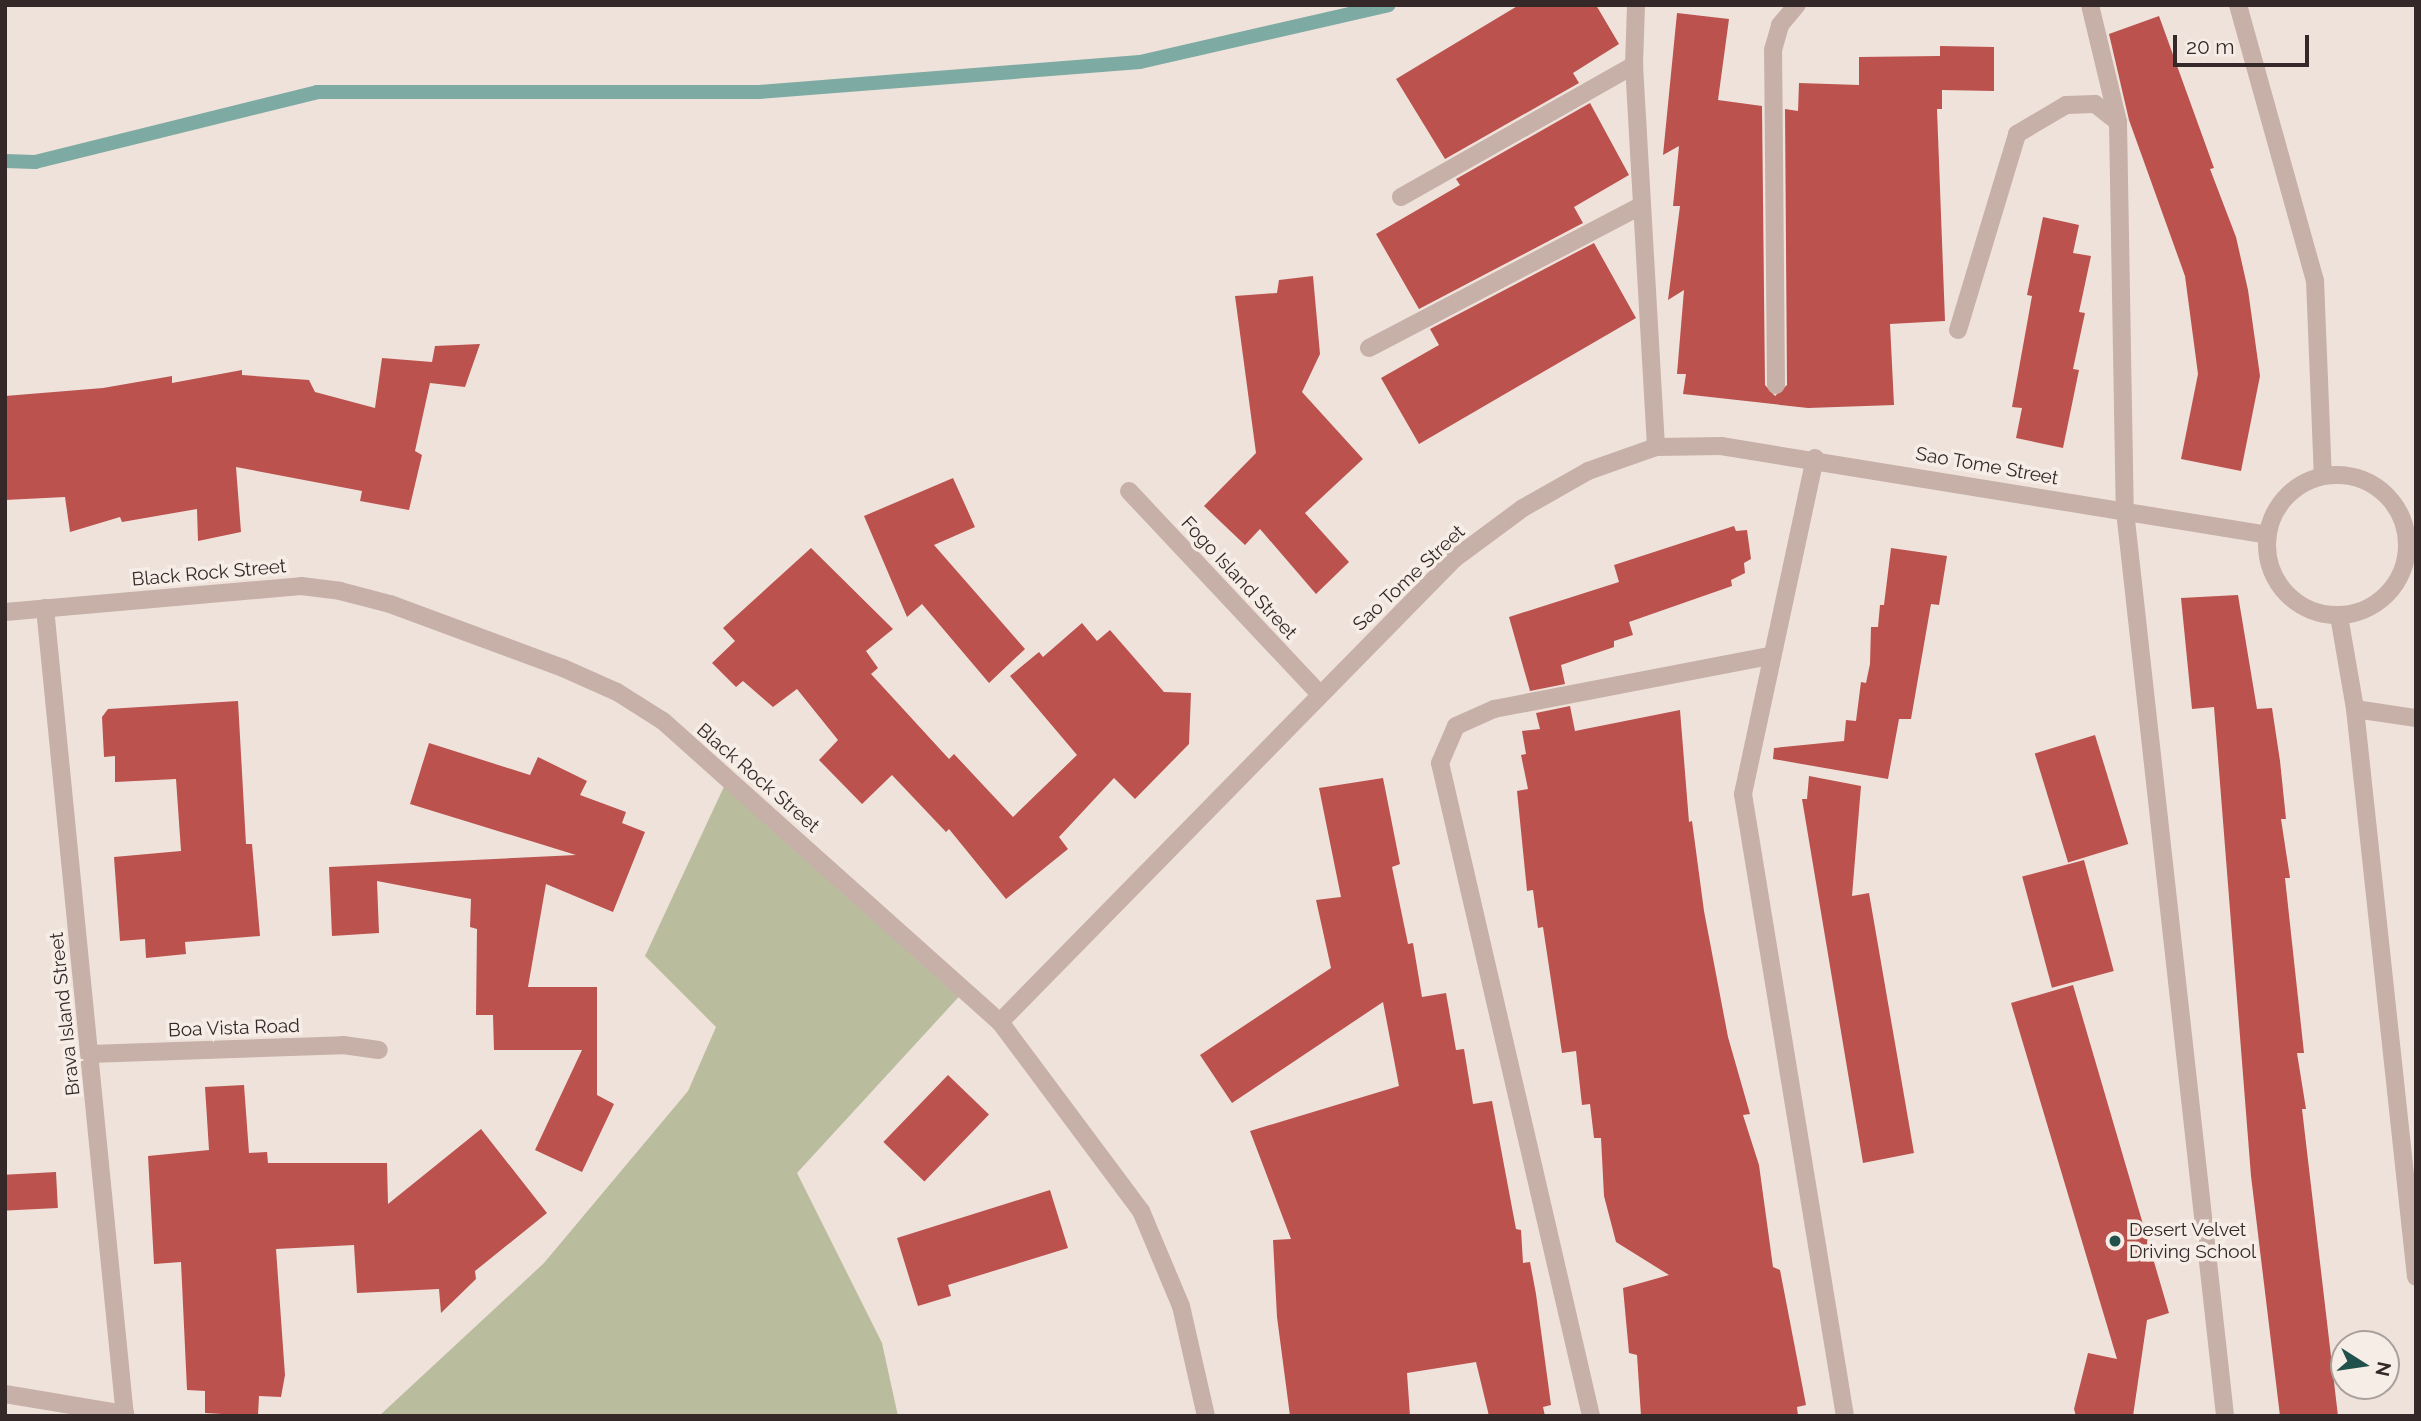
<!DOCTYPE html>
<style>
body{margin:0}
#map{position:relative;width:2421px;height:1421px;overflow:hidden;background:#efe2db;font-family:Raleway,sans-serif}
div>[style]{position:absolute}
.green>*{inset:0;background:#b9bd9d}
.stream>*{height:14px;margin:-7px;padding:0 7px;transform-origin:7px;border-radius:7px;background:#7daaa2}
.building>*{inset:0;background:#bb524e;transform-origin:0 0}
.service>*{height:18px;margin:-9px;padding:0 9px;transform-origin:9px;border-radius:9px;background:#c6b0a8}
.minor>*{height:18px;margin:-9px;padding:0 9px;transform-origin:9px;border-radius:9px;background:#c6b0a8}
.minor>.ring{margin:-9px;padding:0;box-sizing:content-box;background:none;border:18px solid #c6b0a8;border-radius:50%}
.dots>*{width:19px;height:19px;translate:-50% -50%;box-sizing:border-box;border:4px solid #f7ede7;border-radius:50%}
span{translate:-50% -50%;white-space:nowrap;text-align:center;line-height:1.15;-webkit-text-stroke:7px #f7ede7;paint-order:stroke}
.street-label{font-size:19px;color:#342928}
.poi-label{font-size:19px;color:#342928}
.left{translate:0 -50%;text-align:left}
.frame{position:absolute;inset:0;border:7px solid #342928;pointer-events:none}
.north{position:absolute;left:2330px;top:1330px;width:70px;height:70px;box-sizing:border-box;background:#f7ede7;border:2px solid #a99f9b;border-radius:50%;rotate:102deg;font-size:19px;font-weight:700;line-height:28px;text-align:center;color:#342928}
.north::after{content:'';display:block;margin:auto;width:24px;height:32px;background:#21514b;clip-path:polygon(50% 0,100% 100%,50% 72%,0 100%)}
.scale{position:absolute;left:2173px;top:35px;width:136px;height:32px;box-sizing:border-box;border:4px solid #342928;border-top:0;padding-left:9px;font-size:21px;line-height:24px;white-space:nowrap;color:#342928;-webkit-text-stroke:5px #f7ede7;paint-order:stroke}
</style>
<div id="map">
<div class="green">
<div style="clip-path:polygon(728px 778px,966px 989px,797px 1173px,882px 1343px,898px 1416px,379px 1416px,544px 1263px,688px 1091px,716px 1027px,645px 956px)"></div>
</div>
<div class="stream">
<div style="left:5px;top:161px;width:30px;rotate:2deg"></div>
<div style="left:35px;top:162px;width:291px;rotate:-13.9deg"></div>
<div style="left:317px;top:92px;width:442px"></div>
<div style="left:759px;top:92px;width:382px;rotate:-4.5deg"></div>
<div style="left:1140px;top:62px;width:255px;rotate:-12.9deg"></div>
</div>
<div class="building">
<div style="clip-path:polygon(1519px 5px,1596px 5px,1619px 44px,1573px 73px,1579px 83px,1445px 159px,1396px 79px)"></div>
<div style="clip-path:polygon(1677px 13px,1729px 19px,1718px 100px,1762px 106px,1765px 385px,1775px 396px,1787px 385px,1785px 109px,1798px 111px,1799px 83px,1859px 85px,1859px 57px,1940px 56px,1940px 46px,1994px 47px,1994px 91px,1942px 90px,1942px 109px,1937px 109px,1945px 321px,1890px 324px,1894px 405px,1808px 408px,1683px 394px,1686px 374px,1677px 374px,1684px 290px,1668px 300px,1680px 206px,1673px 206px,1679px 146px,1663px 155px)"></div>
<div style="clip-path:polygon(2159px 16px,2214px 168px,2210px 169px,2236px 237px,2248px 290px,2260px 376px,2241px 471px,2181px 459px,2198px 374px,2185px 276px,2129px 120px,2109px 34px)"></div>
<div style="clip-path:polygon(1590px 103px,1629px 175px,1574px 207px,1583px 223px,1419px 309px,1376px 234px,1460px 185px,1456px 179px)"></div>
<div style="clip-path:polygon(2043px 217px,2079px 225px,2073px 253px,2091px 256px,2079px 312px,2085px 313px,2073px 369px,2079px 370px,2063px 448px,2016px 438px,2022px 408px,2012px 407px,2032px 296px,2027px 295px)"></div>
<div style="clip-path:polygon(1594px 243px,1636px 318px,1419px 444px,1381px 378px,1439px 345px,1430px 329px)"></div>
<div style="clip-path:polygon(1313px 276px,1320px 354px,1302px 392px,1363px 459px,1305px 513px,1349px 562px,1316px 594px,1260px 529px,1245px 545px,1204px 506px,1256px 453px,1235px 296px,1277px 293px,1279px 280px)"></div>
<div style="clip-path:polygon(480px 344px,465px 387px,430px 383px,415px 451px,422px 455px,409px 510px,360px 501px,362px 491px,236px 467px,241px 532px,198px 541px,197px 509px,122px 522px,120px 517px,70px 532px,65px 497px,5px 500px,5px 396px,103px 388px,172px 376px,172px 383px,242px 370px,242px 375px,309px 380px,315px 392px,375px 408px,382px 358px,432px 362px,435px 346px)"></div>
<div style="clip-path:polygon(953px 478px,975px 527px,934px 545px,1025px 649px,989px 683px,922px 604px,907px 617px,864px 516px)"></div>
<div style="clip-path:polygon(1734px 526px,1736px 531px,1747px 530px,1751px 559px,1744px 563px,1745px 573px,1731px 580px,1732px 586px,1629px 622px,1633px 635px,1614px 641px,1614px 647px,1561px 665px,1565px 684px,1530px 691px,1509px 617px,1619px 582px,1614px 565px)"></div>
<div style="clip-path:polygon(811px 548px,893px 629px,866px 651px,878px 668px,871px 674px,949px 759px,954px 754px,1013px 817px,1077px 755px,1010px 676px,1039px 652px,1043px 657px,1082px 623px,1097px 641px,1110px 630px,1164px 692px,1191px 693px,1189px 744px,1135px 799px,1114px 778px,1059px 837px,1068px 849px,1006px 899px,949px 829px,946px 832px,892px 775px,862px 804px,819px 760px,838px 740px,797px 689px,773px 707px,743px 681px,736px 687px,712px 663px,735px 641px,723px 628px)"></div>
<div style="clip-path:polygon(1891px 548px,1947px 556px,1939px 605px,1931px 604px,1911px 719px,1899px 719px,1888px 779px,1773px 759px,1774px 748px,1844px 741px,1846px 720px,1856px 721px,1861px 682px,1866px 683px,1870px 664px,1871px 627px,1878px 627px,1880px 605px,1884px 605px)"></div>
<div style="clip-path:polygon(2238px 595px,2257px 709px,2272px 708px,2280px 761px,2286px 819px,2281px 819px,2290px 878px,2285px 878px,2304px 1053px,2297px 1053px,2306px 1109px,2302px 1109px,2338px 1416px,2280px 1416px,2251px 1176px,2214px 707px,2192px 709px,2181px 598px)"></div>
<div style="clip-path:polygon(238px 701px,246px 844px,252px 844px,260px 936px,185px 942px,186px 954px,146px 958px,145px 939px,120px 941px,114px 857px,181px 851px,176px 779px,115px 782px,115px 756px,104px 757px,102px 717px,108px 709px)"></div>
<div style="clip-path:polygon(1570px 706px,1575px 731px,1680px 710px,1689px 822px,1692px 821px,1704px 911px,1728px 1037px,1750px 1114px,1743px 1115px,1759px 1165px,1773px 1267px,1780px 1270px,1806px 1405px,1797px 1407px,1798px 1416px,1641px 1416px,1637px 1355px,1629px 1353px,1623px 1288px,1669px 1275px,1616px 1242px,1604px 1196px,1601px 1138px,1594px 1138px,1590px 1104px,1582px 1105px,1576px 1051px,1562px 1053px,1543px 927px,1538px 928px,1533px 890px,1527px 891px,1517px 791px,1528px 789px,1521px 755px,1526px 754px,1522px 731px,1540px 729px,1536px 713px)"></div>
<div style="left:2095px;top:735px;width:114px;height:63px;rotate:73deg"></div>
<div style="clip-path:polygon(429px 743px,530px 775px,538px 757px,587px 781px,580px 795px,626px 812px,622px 823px,645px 832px,613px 912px,546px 884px,528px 987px,597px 987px,597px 1095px,614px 1104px,582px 1172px,535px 1150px,582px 1050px,494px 1050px,493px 1015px,476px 1015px,477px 929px,470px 927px,471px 899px,377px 881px,379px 933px,332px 936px,329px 867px,576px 855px,410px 804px)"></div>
<div style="clip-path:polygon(1809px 776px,1861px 786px,1852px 896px,1869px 893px,1914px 1153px,1863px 1163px,1802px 799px,1807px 799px)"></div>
<div style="clip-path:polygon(1383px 778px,1400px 864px,1392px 867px,1408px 944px,1413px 943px,1422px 997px,1446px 993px,1456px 1050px,1464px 1049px,1473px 1104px,1492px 1101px,1516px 1229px,1521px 1230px,1523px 1263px,1530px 1262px,1536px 1294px,1551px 1405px,1543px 1407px,1545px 1416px,1489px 1416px,1476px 1362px,1407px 1373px,1410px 1416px,1290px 1416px,1277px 1317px,1273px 1240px,1291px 1239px,1250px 1131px,1399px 1086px,1383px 1002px,1232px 1103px,1200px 1055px,1331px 968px,1316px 900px,1341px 897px,1319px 788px)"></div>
<div style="left:2084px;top:860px;width:115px;height:64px;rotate:75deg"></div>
<div style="clip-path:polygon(2073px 985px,2169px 1313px,2147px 1320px,2133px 1416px,2076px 1416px,2074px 1409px,2088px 1353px,2117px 1359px,2011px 1003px)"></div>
<div style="left:948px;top:1075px;width:57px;height:93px;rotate:44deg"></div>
<div style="clip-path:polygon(244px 1085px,249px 1153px,267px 1152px,268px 1163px,387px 1163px,388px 1204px,481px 1129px,547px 1213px,475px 1271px,476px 1279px,441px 1313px,439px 1289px,357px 1293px,354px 1245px,276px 1249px,285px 1375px,281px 1397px,259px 1396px,258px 1416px,205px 1413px,205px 1391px,187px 1390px,181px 1262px,154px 1264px,148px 1156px,209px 1150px,205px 1087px)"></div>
<div style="left:56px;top:1172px;width:36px;height:51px;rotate:87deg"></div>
<div style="clip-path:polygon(1050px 1190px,1068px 1248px,948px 1285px,951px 1296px,918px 1306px,897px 1238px)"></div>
</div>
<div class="service">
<div style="left:1636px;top:5px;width:60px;rotate:91.9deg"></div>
<div style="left:1634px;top:65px;width:383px;rotate:86.7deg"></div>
<div style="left:2090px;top:5px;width:120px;rotate:76.5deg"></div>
<div style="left:2118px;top:122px;width:389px;rotate:89deg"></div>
<div style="left:2125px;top:511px;width:911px;rotate:83.69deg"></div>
<div style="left:2238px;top:5px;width:286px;rotate:74.4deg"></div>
<div style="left:2315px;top:280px;width:196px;rotate:87.7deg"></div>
<div style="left:1401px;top:197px;width:268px;rotate:-29.5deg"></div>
<div style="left:1958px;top:330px;width:205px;rotate:-73.2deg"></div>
<div style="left:2017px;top:134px;width:57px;rotate:-30.6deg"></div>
<div style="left:2066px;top:105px;width:29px;rotate:-2deg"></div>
<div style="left:2095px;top:104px;width:29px;rotate:38deg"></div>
<div style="left:1369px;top:348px;width:307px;rotate:-27.6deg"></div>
<div style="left:1776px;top:385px;width:335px;rotate:-90.5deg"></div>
<div style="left:1773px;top:50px;width:26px;rotate:-74deg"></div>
<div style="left:1780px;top:25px;width:26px;rotate:-50deg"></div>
<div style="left:1815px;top:458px;width:344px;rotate:102.1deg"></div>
<div style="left:1743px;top:794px;width:630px;rotate:80.69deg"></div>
<div style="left:2407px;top:551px;width:9px;rotate:6deg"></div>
<div style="left:2355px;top:709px;width:62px;rotate:8.4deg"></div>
<div style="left:1591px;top:1416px;width:670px;rotate:-103.02deg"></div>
<div style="left:1440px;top:763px;width:40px;rotate:-66.6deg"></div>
<div style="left:1456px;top:726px;width:42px;rotate:-24.1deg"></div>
<div style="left:1494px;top:709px;width:281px;rotate:-10.9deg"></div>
</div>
<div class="minor">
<div class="ring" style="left:2267px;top:475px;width:122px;height:122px"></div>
<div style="left:1129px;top:491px;width:277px;rotate:46.8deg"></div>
<div style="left:45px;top:608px;width:812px;rotate:84.35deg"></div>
<div style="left:5px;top:612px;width:297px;rotate:-5deg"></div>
<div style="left:301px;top:586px;width:39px;rotate:7deg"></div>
<div style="left:340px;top:591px;width:52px;rotate:14.6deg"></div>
<div style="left:390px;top:604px;width:184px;rotate:20.3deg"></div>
<div style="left:563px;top:668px;width:59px;rotate:24deg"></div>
<div style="left:617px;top:692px;width:54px;rotate:32.2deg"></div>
<div style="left:663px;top:721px;width:452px;rotate:41.8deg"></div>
<div style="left:1000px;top:1022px;width:236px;rotate:53.3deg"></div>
<div style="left:1141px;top:1211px;width:103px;rotate:67.2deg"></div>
<div style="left:1181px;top:1306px;width:113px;rotate:77.2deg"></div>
<div style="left:2339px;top:616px;width:94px;rotate:80.2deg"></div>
<div style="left:2355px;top:709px;width:571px;rotate:83.87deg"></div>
<div style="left:1000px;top:1022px;width:648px;rotate:-45.56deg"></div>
<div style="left:1454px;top:559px;width:86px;rotate:-36.5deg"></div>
<div style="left:1523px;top:508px;width:75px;rotate:-29.6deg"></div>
<div style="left:1588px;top:471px;width:72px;rotate:-19.4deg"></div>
<div style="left:1656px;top:447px;width:65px;rotate:-0.9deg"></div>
<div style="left:1721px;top:446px;width:554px;rotate:9.24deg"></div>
<div style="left:90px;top:1054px;width:253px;rotate:-2deg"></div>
<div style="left:343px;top:1045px;width:36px;rotate:8deg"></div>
<div style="left:5px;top:1394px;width:122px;rotate:9.5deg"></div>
</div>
<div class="dots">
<div style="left:2115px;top:1241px;background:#21514b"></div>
</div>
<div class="street-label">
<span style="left:1987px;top:466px;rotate:10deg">Sao Tome Street</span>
<span style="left:209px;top:573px;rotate:-5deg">Black Rock Street</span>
<span style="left:1239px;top:578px;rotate:47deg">Fogo Island Street</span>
<span style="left:1409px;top:578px;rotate:-43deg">Sao Tome Street</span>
<span style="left:758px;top:778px;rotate:41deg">Black Rock Street</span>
<span style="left:65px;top:1014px;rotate:-96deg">Brava Island Street</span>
<span style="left:234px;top:1028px;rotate:-2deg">Boa Vista Road</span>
</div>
<div class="poi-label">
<span class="left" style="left:2129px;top:1241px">Desert Velvet<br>Driving School</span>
</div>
<div class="frame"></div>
<div class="north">N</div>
<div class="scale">20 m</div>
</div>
